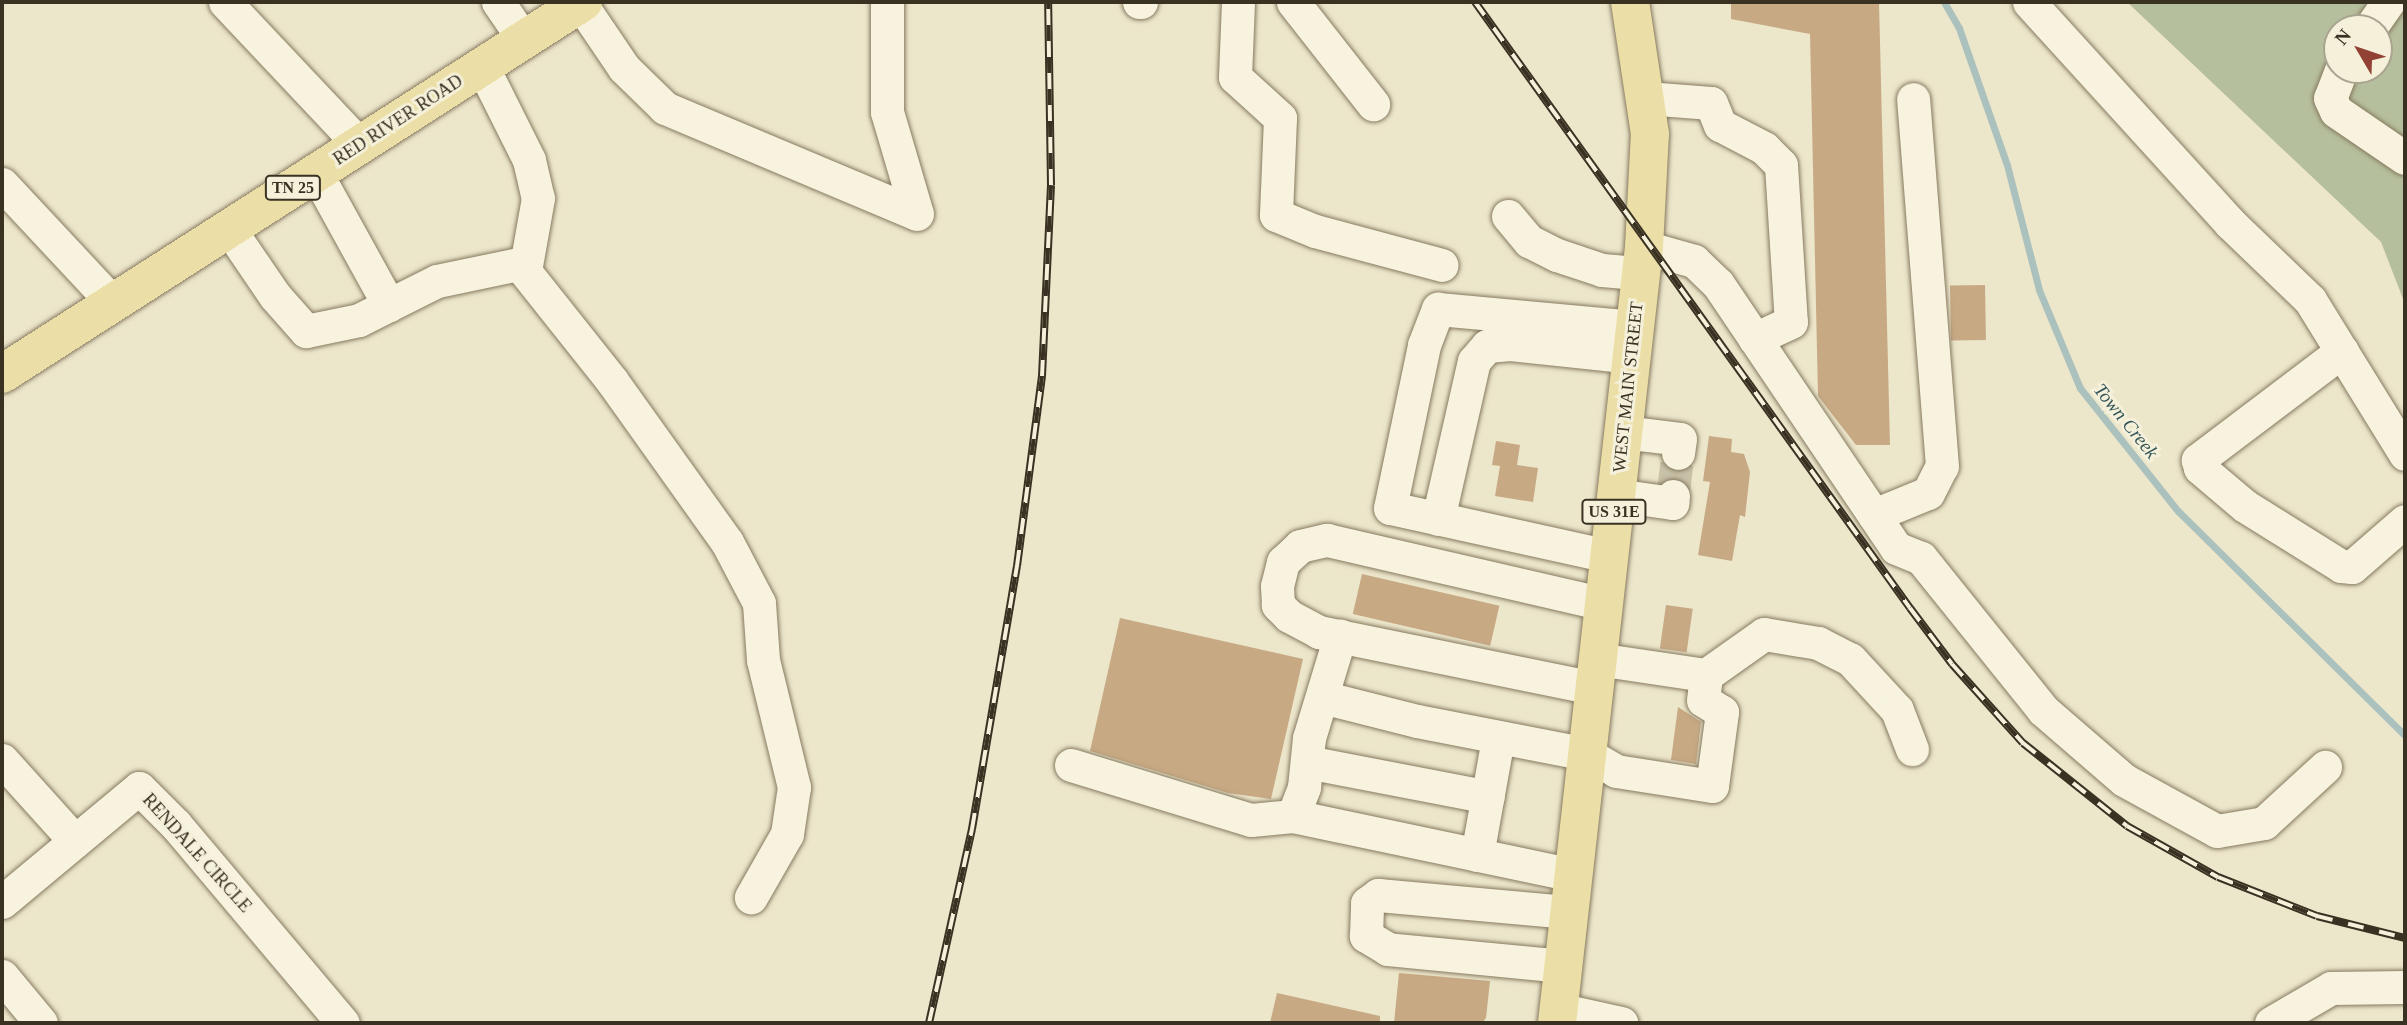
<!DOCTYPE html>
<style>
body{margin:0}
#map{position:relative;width:2407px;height:1025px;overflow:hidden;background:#ece6cb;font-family:Georgia,serif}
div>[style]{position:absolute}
.cemetery>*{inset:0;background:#b6bf9d}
.stream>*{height:7px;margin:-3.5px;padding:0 3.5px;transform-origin:3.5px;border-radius:3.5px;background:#abc1bd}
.building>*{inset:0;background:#c7a984;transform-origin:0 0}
.minor-tunnel>*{height:33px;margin-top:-16.5px;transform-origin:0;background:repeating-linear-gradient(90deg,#c8c2a9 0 33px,transparent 0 50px)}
.roads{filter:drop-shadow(0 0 2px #877a60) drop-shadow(0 0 2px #877a60)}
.minor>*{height:33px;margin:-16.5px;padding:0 16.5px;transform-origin:16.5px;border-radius:16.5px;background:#f7f3de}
.major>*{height:38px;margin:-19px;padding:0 19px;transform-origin:19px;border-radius:19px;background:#ebdfa7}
.rail>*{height:8px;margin-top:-4px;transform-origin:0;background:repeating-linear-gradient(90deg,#f4f0da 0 16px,#393122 0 32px);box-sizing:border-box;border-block:2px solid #393122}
span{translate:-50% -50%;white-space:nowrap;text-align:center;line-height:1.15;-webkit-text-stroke:6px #f4f0da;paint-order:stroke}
.shield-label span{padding:2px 5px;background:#f4f0da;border:2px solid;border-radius:5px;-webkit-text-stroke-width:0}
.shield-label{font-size:16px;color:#393122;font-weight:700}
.street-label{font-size:18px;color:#393122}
.water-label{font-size:19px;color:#335558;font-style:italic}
.frame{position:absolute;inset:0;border:4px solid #393122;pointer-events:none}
.north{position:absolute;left:2323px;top:14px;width:70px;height:70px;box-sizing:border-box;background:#f4f0da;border:2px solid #a9a490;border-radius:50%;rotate:309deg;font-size:19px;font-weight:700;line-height:28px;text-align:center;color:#393122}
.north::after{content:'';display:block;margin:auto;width:24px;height:32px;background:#924135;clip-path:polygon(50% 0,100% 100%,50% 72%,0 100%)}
</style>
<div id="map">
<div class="cemetery">
<div style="clip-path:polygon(evenodd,2127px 2px,2405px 2px,2405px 304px,2381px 242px,2127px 2px,2337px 28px,2379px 28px,2379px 70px,2337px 70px,2337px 28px)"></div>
</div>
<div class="stream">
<div style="left:1944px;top:2px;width:30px;rotate:60deg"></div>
<div style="left:1959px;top:28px;width:145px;rotate:70.7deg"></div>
<div style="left:2007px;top:165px;width:129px;rotate:75.6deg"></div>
<div style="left:2039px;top:290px;width:106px;rotate:67.3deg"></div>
<div style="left:2080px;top:388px;width:157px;rotate:51.5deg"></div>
<div style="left:2178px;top:511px;width:320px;rotate:44.7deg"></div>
</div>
<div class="building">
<div style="clip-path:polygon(1731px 2px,1879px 2px,1890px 445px,1856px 445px,1818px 396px,1810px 34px,1731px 19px)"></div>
<div style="left:1985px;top:285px;width:55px;height:35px;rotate:89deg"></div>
<div style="clip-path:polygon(1709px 436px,1732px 439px,1731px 452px,1744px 454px,1750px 472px,1745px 517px,1740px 515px,1732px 561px,1698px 555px,1710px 482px,1703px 481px)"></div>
<div style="clip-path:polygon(1496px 441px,1520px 445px,1517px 465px,1538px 468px,1533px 502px,1495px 496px,1500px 466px,1492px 465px)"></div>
<div style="left:1362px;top:574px;width:141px;height:41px;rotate:13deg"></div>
<div style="left:1666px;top:605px;width:27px;height:44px;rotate:8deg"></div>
<div style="clip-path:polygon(1120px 618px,1303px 659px,1271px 799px,1228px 793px,1090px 751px)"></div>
<div style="clip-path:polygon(1678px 707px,1701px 722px,1696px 764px,1671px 760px)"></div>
<div style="clip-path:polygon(1399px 973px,1490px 981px,1486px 1018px,1482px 1023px,1394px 1023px)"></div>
<div style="clip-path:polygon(1277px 993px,1380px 1016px,1380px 1023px,1270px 1023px)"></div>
</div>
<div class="minor-tunnel">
<div style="left:1673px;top:496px;width:43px;rotate:-83.4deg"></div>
</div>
<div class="roads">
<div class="minor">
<div style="left:225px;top:2px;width:195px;rotate:46.7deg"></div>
<div style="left:498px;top:2px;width:46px;rotate:55.6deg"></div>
<div style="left:887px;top:2px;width:110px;rotate:90deg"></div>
<div style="left:887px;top:112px;width:106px;rotate:73.6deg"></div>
<div style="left:1139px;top:2px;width:2px"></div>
<div style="left:1238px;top:2px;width:75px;rotate:92.3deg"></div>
<div style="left:1235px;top:77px;width:61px;rotate:42.3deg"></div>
<div style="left:1280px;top:118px;width:97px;rotate:92.4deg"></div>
<div style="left:1276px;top:215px;width:42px;rotate:22.3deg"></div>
<div style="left:1315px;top:231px;width:131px;rotate:15deg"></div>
<div style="left:1293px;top:2px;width:130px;rotate:51.9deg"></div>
<div style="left:2029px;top:2px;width:299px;rotate:47.7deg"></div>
<div style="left:2230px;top:223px;width:111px;rotate:43.9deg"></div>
<div style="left:2310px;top:300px;width:181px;rotate:58.3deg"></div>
<div style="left:580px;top:3px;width:78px;rotate:55.9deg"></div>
<div style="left:624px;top:68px;width:57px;rotate:44.3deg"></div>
<div style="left:665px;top:108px;width:273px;rotate:22.8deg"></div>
<div style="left:2370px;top:28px;width:32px;rotate:-55deg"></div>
<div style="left:482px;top:66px;width:105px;rotate:63.4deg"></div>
<div style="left:529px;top:160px;width:39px;rotate:77deg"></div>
<div style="left:538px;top:198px;width:74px;rotate:100.1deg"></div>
<div style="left:2341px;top:70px;width:30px;rotate:111deg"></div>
<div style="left:2330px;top:98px;width:14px;rotate:65deg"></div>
<div style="left:2336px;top:111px;width:83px;rotate:34.3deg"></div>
<div style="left:1646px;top:98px;width:65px;rotate:4.4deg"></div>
<div style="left:1711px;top:103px;width:24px;rotate:68deg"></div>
<div style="left:1720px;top:125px;width:50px;rotate:27.6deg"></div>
<div style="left:1764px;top:148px;width:24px;rotate:45deg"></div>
<div style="left:1781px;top:165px;width:157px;rotate:86.4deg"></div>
<div style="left:1791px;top:322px;width:40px;rotate:155deg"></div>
<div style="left:316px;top:173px;width:151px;rotate:61.1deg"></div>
<div style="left:2px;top:184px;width:161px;rotate:47deg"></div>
<div style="left:1508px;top:216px;width:33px;rotate:50deg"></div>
<div style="left:1529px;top:241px;width:31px;rotate:27deg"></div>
<div style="left:1557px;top:255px;width:47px;rotate:18.4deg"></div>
<div style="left:1602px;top:270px;width:38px;rotate:5deg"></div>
<div style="left:230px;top:230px;width:80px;rotate:55.7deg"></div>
<div style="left:275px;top:296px;width:47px;rotate:48.5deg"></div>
<div style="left:306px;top:331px;width:54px;rotate:-11.7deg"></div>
<div style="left:359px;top:320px;width:87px;rotate:-26.6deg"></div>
<div style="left:437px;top:281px;width:84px;rotate:-11.7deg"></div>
<div style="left:519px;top:264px;width:149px;rotate:51.5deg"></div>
<div style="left:612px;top:381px;width:198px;rotate:54.5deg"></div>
<div style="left:727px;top:542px;width:69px;rotate:62.3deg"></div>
<div style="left:759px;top:603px;width:57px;rotate:86deg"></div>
<div style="left:763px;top:660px;width:131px;rotate:76.3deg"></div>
<div style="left:794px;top:787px;width:48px;rotate:98.5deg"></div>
<div style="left:787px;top:834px;width:73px;rotate:119.7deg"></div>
<div style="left:1644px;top:247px;width:52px;rotate:15.6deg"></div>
<div style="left:1694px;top:261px;width:33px;rotate:44deg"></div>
<div style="left:1718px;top:284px;width:318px;rotate:56deg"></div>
<div style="left:1896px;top:548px;width:27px;rotate:22deg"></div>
<div style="left:1921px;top:558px;width:195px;rotate:51.2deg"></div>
<div style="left:2043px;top:710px;width:107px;rotate:40.8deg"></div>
<div style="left:2124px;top:780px;width:106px;rotate:28.7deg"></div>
<div style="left:2217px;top:831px;width:48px;rotate:-9.7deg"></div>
<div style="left:2264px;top:823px;width:83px;rotate:-42.6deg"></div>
<div style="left:2342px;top:351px;width:181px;rotate:142.9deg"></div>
<div style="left:2198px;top:460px;width:8px;rotate:76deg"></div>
<div style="left:2200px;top:468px;width:59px;rotate:40.2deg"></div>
<div style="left:2245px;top:506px;width:113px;rotate:32deg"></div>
<div style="left:2341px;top:566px;width:11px;rotate:5deg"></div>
<div style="left:2352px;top:567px;width:70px;rotate:-41deg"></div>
<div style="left:1623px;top:432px;width:57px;rotate:7deg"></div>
<div style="left:1680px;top:439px;width:14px;rotate:98deg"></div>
<div style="left:1616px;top:495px;width:57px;rotate:8.1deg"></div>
<div style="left:1672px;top:503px;width:7px;rotate:-82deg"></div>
<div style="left:1874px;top:515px;width:58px;rotate:-22.2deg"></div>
<div style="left:1928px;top:493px;width:30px;rotate:-63deg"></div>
<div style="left:1942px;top:466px;width:368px;rotate:-94.5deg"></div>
<div style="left:1438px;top:519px;width:162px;rotate:-77.2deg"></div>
<div style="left:1474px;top:361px;width:20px;rotate:-49deg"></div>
<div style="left:1487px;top:346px;width:23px;rotate:-5deg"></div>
<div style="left:1510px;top:344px;width:122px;rotate:6.1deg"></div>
<div style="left:1609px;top:556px;width:224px;rotate:-167.6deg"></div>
<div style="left:1390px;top:508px;width:167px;rotate:-78.2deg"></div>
<div style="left:1424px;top:345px;width:39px;rotate:-69deg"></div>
<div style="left:1438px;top:309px;width:197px;rotate:5.2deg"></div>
<div style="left:1597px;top:659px;width:110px;rotate:8.4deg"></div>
<div style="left:1706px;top:675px;width:71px;rotate:-35.3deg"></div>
<div style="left:1764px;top:634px;width:55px;rotate:9.5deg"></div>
<div style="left:1818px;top:643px;width:36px;rotate:27deg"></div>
<div style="left:1850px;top:659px;width:69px;rotate:47.3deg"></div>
<div style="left:1897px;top:710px;width:42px;rotate:69deg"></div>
<div style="left:1594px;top:688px;width:281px;rotate:-168.5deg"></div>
<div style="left:1319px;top:632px;width:34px;rotate:-152deg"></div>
<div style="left:1289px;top:616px;width:16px;rotate:-135deg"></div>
<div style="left:1278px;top:605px;width:19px;rotate:-93deg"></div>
<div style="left:1277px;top:586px;width:25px;rotate:-76deg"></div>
<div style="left:1283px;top:562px;width:23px;rotate:-43deg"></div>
<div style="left:1300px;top:546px;width:28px;rotate:-13deg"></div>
<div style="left:1327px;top:540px;width:284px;rotate:13deg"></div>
<div style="left:1322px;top:697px;width:98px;rotate:14.2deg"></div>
<div style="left:1417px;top:721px;width:173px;rotate:11deg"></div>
<div style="left:1587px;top:754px;width:34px;rotate:30deg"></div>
<div style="left:1616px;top:771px;width:97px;rotate:8.9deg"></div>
<div style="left:1712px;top:786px;width:75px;rotate:-82.3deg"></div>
<div style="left:1722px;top:712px;width:22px;rotate:-148deg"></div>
<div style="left:1703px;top:700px;width:25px;rotate:-83deg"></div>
<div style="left:2px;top:760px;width:109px;rotate:48deg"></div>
<div style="left:1307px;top:762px;width:184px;rotate:10.9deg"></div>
<div style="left:1071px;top:765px;width:188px;rotate:17deg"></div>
<div style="left:1251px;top:820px;width:42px;rotate:-5.4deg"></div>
<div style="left:1293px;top:816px;width:286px;rotate:11.9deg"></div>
<div style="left:1293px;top:816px;width:31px;rotate:-69deg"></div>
<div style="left:1304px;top:787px;width:49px;rotate:-84.2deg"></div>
<div style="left:1309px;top:738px;width:107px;rotate:-73.1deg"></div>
<div style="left:1477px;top:855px;width:119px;rotate:-79.8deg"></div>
<div style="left:2px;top:902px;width:178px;rotate:-39.8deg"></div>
<div style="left:139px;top:788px;width:52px;rotate:45deg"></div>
<div style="left:176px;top:825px;width:259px;rotate:49.9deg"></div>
<div style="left:1563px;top:966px;width:176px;rotate:-174.5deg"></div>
<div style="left:1388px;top:949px;width:26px;rotate:-149deg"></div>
<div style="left:1366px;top:936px;width:33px;rotate:-88deg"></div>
<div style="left:1367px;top:903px;width:14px;rotate:-36deg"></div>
<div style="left:1378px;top:895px;width:192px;rotate:5.1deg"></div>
<div style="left:2px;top:976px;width:61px;rotate:50.3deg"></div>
<div style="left:1558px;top:1009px;width:65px;rotate:12.5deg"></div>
<div style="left:2271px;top:1023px;width:69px;rotate:-30.3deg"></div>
<div style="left:2331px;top:988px;width:74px;rotate:-0.8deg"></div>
</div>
<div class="major">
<div style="left:2px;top:374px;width:690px;rotate:-32.63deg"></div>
<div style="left:1557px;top:1023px;width:781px;rotate:-83.6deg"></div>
<div style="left:1644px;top:247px;width:113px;rotate:-87deg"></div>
<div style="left:1650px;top:134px;width:134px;rotate:-98.6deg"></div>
</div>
</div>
<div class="rail">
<div style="left:1475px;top:2px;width:746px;rotate:54.33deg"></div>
<div style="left:1910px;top:608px;width:70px;rotate:53.1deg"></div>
<div style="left:1952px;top:664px;width:106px;rotate:48.1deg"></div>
<div style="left:2023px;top:743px;width:133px;rotate:38.6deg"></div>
<div style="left:2127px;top:826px;width:104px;rotate:29.3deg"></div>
<div style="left:2218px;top:877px;width:106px;rotate:21.5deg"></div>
<div style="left:2317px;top:916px;width:91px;rotate:14deg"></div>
<div style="left:929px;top:1023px;width:199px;rotate:-77.5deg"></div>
<div style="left:972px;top:829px;width:267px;rotate:-80.3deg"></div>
<div style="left:1017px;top:566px;width:192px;rotate:-82.5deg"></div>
<div style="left:1042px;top:376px;width:191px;rotate:-87.3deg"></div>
<div style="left:1051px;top:185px;width:183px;rotate:-90.9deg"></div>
</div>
<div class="shield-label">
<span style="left:293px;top:188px">TN 25</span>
<span style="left:1614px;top:512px">US 31E</span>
</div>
<div class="street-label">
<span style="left:398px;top:120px;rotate:-33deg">RED RIVER ROAD</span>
<span style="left:1628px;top:387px;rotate:-84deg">WEST MAIN STREET</span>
<span style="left:197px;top:853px;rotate:48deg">RENDALE CIRCLE</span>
</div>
<div class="water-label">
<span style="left:2126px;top:421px;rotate:51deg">Town Creek</span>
</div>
<div class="frame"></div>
<div class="north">N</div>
</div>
